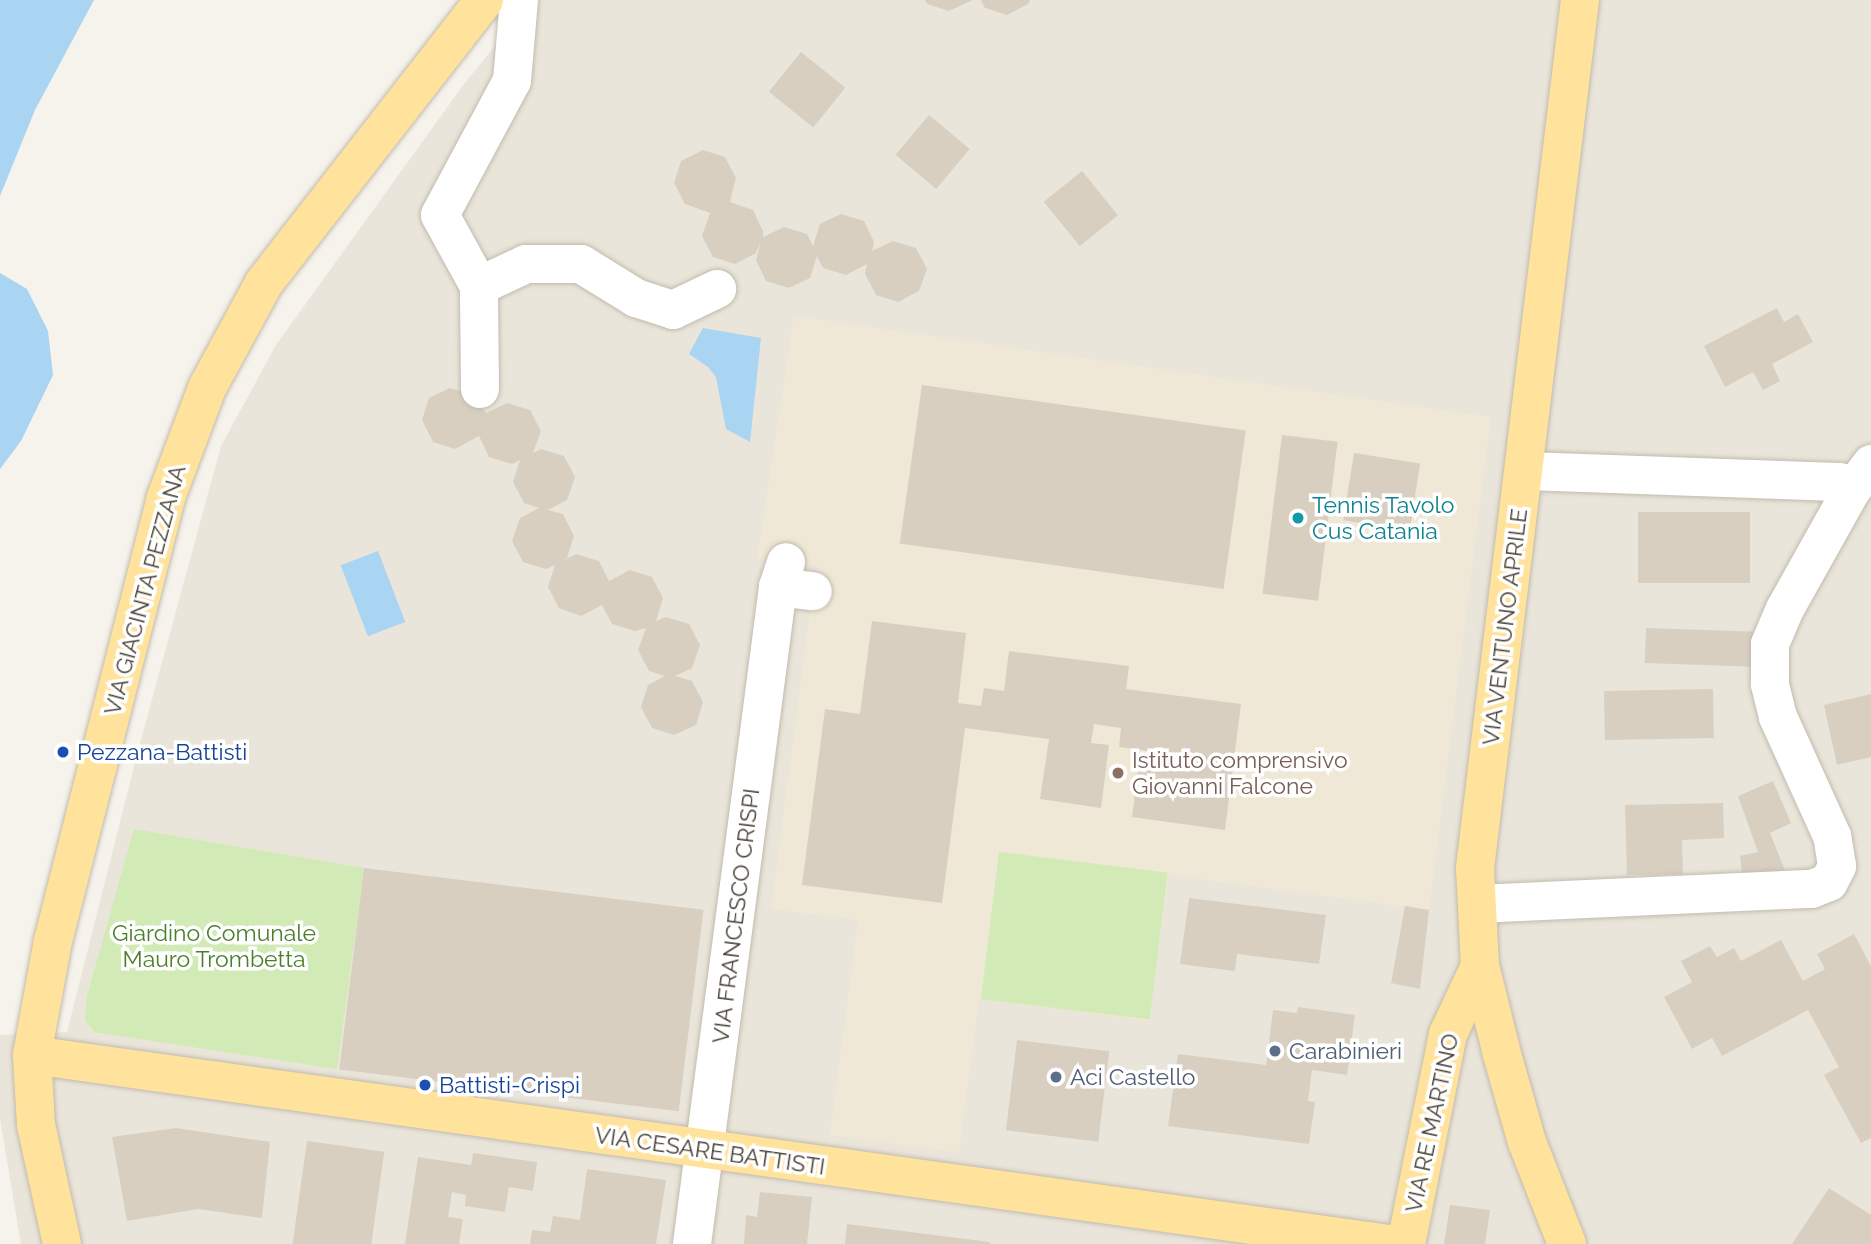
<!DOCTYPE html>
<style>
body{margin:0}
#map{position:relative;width:1871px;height:1244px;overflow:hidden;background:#f6f3ec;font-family:Raleway,sans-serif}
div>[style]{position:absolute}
.residential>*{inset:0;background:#eae5da}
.education>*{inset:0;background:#efe8d6}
.green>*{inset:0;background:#d2eab5;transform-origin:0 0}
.water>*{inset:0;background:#a9d4f2;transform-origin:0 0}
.building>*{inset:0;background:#d8cfc1;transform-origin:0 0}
.roads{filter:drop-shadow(0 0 2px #c2bbae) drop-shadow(0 0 2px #c2bbae)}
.minor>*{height:38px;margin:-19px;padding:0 19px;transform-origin:19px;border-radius:19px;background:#fff}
.major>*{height:38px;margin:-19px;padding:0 19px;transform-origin:19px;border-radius:19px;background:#ffe39c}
.dots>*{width:19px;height:19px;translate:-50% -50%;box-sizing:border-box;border:4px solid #fff;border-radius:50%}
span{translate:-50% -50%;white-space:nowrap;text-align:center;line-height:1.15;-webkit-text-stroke:7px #fff;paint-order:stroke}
.culture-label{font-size:23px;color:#0d838f}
.left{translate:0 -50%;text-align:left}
.street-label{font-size:23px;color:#4b4439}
.transit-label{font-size:23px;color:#164399}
.education-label{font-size:23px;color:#785e54}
.park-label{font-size:23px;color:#4a7f2a}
.service-label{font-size:23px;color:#4e5e75}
</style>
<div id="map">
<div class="residential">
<div style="clip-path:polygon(532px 0,1871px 0,1871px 1244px,21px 1244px,0 1118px,0 1035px,67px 1032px,139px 747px,221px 446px,276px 345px,464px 84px)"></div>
</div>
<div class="education">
<div style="clip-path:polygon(794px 316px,1491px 417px,1429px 910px,1169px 875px,1149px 1021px,979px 999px,959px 1153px,830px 1135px,858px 920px,771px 909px,816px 566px,757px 558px)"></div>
</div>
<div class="green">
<div style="clip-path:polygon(134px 829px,364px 868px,337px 1069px,94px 1032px,85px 1020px,87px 996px)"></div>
<div style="left:999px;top:852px;width:170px;height:148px;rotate:7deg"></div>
</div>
<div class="water">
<div style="clip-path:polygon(0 0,94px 0,35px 110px,0 196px)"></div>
<div style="clip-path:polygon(0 273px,27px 289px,48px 331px,53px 375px,21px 441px,0 469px)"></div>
<div style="clip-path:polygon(703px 328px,761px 338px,750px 442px,726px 429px,716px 377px,708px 367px,689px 354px)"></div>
<div style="left:378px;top:551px;width:76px;height:40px;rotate:69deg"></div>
</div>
<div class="building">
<div style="clip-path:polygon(925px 0,973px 0,949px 11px,927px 4px)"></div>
<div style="clip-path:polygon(981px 0,1030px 0,1028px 4px,1007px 15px,985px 8px)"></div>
<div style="left:801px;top:52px;width:57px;height:51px;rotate:39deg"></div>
<div style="left:929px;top:115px;width:53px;height:52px;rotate:40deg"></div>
<div style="clip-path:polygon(703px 150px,725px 157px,736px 178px,730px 202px,753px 210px,763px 231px,763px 237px,784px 227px,807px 234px,813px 246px,820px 224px,841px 214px,864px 221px,874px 242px,872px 251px,893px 241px,916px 248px,927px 269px,919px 291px,898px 302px,876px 295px,865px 274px,867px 264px,846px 275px,823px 268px,817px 256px,810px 278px,789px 288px,766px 281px,756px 260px,761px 241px,756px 253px,735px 264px,713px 257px,702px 236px,710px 213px,685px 204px,674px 183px,681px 161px)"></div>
<div style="left:1082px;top:171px;width:57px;height:49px;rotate:51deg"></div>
<div style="clip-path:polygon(1777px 308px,1784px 322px,1798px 314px,1813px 342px,1772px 364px,1780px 381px,1763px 390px,1753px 372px,1725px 387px,1704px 346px)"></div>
<div style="left:922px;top:385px;width:327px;height:160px;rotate:8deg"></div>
<div style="clip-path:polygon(450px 388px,473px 395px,486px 413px,507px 403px,530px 410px,541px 431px,533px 453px,541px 449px,564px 456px,575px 477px,567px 500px,548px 510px,563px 514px,574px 536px,567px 558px,560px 562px,576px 554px,599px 561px,609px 581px,630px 570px,652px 577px,663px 598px,656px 621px,666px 617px,689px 624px,700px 645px,692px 668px,675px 676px,692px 681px,703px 702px,696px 725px,674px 735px,652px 728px,641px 707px,648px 685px,665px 676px,649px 671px,638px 650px,646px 628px,635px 631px,612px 624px,602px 605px,581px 616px,559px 608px,548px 587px,555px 565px,546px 569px,523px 562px,512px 541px,520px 518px,539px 508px,524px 503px,513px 482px,520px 460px,512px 464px,489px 457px,479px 436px,455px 449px,433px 442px,422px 420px,429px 398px)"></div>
<div style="left:1282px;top:435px;width:56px;height:160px;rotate:7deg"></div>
<div style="left:1354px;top:453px;width:67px;height:68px;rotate:9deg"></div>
<div style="left:1638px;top:512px;width:112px;height:71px"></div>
<div style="clip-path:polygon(872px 621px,966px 633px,958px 703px,981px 706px,984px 688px,1004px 691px,1009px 651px,1129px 666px,1126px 689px,1241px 704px,1225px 830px,1132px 817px,1138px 771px,1146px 773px,1148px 751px,1119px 747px,1121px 728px,1094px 724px,1091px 743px,1109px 745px,1101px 808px,1040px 799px,1049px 739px,965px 728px,942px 903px,802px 885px,825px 709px,860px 714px)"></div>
<div style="left:1646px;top:628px;width:110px;height:35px;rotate:2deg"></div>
<div style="left:1713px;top:689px;width:49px;height:109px;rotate:89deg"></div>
<div style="clip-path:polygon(1871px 694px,1871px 757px,1837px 765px,1824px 705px)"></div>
<div style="clip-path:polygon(1773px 781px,1791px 823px,1770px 833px,1788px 878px,1743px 880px,1740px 856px,1758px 852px,1738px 796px)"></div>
<div style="clip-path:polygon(1723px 803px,1724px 838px,1682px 840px,1683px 874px,1627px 875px,1625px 805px)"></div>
<div style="left:364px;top:868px;width:342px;height:203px;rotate:7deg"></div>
<div style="clip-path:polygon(1189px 898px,1326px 915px,1319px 964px,1237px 954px,1235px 971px,1180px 964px)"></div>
<div style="clip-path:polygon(1405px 906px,1429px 910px,1420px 989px,1391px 983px)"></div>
<div style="clip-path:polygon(1854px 934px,1871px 966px,1871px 1138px,1861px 1143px,1824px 1075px,1839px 1067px,1808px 1010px,1722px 1056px,1712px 1038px,1692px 1049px,1664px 997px,1692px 982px,1681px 961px,1710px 946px,1717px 957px,1734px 948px,1741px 961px,1781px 940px,1803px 981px,1825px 969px,1817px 954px)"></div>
<div style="clip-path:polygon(1298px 1007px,1355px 1015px,1347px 1075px,1312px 1070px,1308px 1101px,1315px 1102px,1309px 1144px,1168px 1126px,1178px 1054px,1266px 1065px,1273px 1010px,1297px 1013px)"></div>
<div style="left:1017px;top:1040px;width:93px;height:91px;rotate:7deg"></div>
<div style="clip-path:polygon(176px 1128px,270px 1142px,262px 1218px,198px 1209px,127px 1221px,112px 1137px)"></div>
<div style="left:307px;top:1141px;width:78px;height:104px;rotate:8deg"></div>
<div style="clip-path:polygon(473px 1153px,537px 1162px,533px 1191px,509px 1187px,505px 1212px,465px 1206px,466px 1195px,452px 1192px,448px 1217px,463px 1219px,459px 1244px,405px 1244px,418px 1157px,471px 1165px)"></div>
<div style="clip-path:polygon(587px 1169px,666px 1180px,656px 1244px,530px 1244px,532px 1230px,550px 1232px,553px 1216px,580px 1220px)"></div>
<div style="clip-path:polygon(1829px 1188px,1871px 1215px,1871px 1244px,1792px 1244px)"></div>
<div style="clip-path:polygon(760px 1192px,812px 1197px,807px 1244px,744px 1244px,746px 1215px,757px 1217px)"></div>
<div style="clip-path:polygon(1450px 1205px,1490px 1210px,1485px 1244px,1444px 1244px)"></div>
<div style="clip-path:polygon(847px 1224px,990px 1242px,990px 1244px,845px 1244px)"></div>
</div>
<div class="roads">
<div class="minor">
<div style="left:479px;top:286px;width:52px;rotate:-25.1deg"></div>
<div style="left:526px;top:264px;width:55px"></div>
<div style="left:581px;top:264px;width:65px;rotate:31.7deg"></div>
<div style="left:636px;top:298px;width:39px;rotate:18deg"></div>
<div style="left:673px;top:310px;width:49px;rotate:-25.5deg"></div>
<div style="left:480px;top:389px;width:103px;rotate:-90.6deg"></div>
<div style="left:479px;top:286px;width:81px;rotate:-118.8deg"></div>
<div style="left:440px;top:215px;width:152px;rotate:-61.8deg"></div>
<div style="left:512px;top:81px;width:81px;rotate:-85.1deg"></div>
<div style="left:1851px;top:491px;width:34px;rotate:-53deg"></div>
<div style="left:778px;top:587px;width:35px;rotate:7deg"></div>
<div style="left:1477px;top:904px;width:335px;rotate:-2.6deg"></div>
<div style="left:1812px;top:889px;width:18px;rotate:-22deg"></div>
<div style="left:1829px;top:882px;width:18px;rotate:-63deg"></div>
<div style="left:1837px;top:866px;width:30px;rotate:-99deg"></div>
<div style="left:1832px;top:836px;width:131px;rotate:-114.4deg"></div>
<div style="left:1778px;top:717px;width:34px;rotate:-104deg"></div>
<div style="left:1770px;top:684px;width:40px;rotate:-90deg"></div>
<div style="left:1770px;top:644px;width:38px;rotate:-67deg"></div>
<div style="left:1785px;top:609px;width:135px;rotate:-60.8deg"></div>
<div style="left:1851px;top:491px;width:14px;rotate:-141deg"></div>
<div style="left:1840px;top:482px;width:316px;rotate:-178deg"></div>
<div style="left:692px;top:1244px;width:663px;rotate:-82.54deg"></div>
<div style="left:778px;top:587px;width:26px;rotate:-72deg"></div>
</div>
<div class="major">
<div style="left:32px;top:1055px;width:1369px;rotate:7.93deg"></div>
<div style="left:62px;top:1244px;width:122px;rotate:-102.3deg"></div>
<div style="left:36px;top:1125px;width:70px;rotate:-93.3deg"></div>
<div style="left:32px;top:1055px;width:116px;rotate:-79.6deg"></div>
<div style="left:53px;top:941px;width:455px;rotate:-75.7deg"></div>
<div style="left:165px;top:500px;width:120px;rotate:-69.4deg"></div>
<div style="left:207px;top:388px;width:119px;rotate:-61.5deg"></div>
<div style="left:264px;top:283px;width:358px;rotate:-52.1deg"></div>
<div style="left:1406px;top:1244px;width:214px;rotate:-78.7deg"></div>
<div style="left:1448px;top:1034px;width:75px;rotate:-64.8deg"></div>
<div style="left:1567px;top:1244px;width:110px;rotate:-111.4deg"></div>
<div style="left:1527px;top:1142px;width:91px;rotate:-105.9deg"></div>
<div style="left:1502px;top:1054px;width:91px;rotate:-104deg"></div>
<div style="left:1480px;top:966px;width:98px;rotate:-92.9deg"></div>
<div style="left:1475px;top:868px;width:874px;rotate:-83.1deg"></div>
</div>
</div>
<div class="dots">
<div style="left:1298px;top:518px;background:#0f9aa8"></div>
<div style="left:63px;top:752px;background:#1a4fb4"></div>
<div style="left:1118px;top:773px;background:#8d6e63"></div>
<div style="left:1275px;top:1051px;background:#5c6f8a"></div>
<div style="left:1056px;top:1077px;background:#5c6f8a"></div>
<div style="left:425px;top:1085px;background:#1a4fb4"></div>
</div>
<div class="culture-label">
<span class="left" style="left:1312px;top:518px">Tennis Tavolo<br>Cus Catania</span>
</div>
<div class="street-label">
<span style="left:145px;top:590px;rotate:-75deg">VIA GIACINTA PEZZANA</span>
<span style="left:1505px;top:627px;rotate:-83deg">VIA VENTUNO APRILE</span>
<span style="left:736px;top:916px;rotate:-83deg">VIA FRANCESCO CRISPI</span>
<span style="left:1432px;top:1123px;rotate:-78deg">VIA RE MARTINO</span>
<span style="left:710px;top:1151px;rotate:8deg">VIA CESARE BATTISTI</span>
</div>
<div class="transit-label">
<span class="left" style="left:77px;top:752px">Pezzana-Battisti</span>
<span class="left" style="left:439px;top:1085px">Battisti-Crispi</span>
</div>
<div class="education-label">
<span class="left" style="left:1132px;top:773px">Istituto comprensivo<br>Giovanni Falcone</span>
</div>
<div class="park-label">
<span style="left:214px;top:946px">Giardino Comunale<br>Mauro Trombetta</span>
</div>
<div class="service-label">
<span class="left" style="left:1289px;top:1051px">Carabinieri</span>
<span class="left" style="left:1070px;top:1077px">Aci Castello</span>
</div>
</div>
